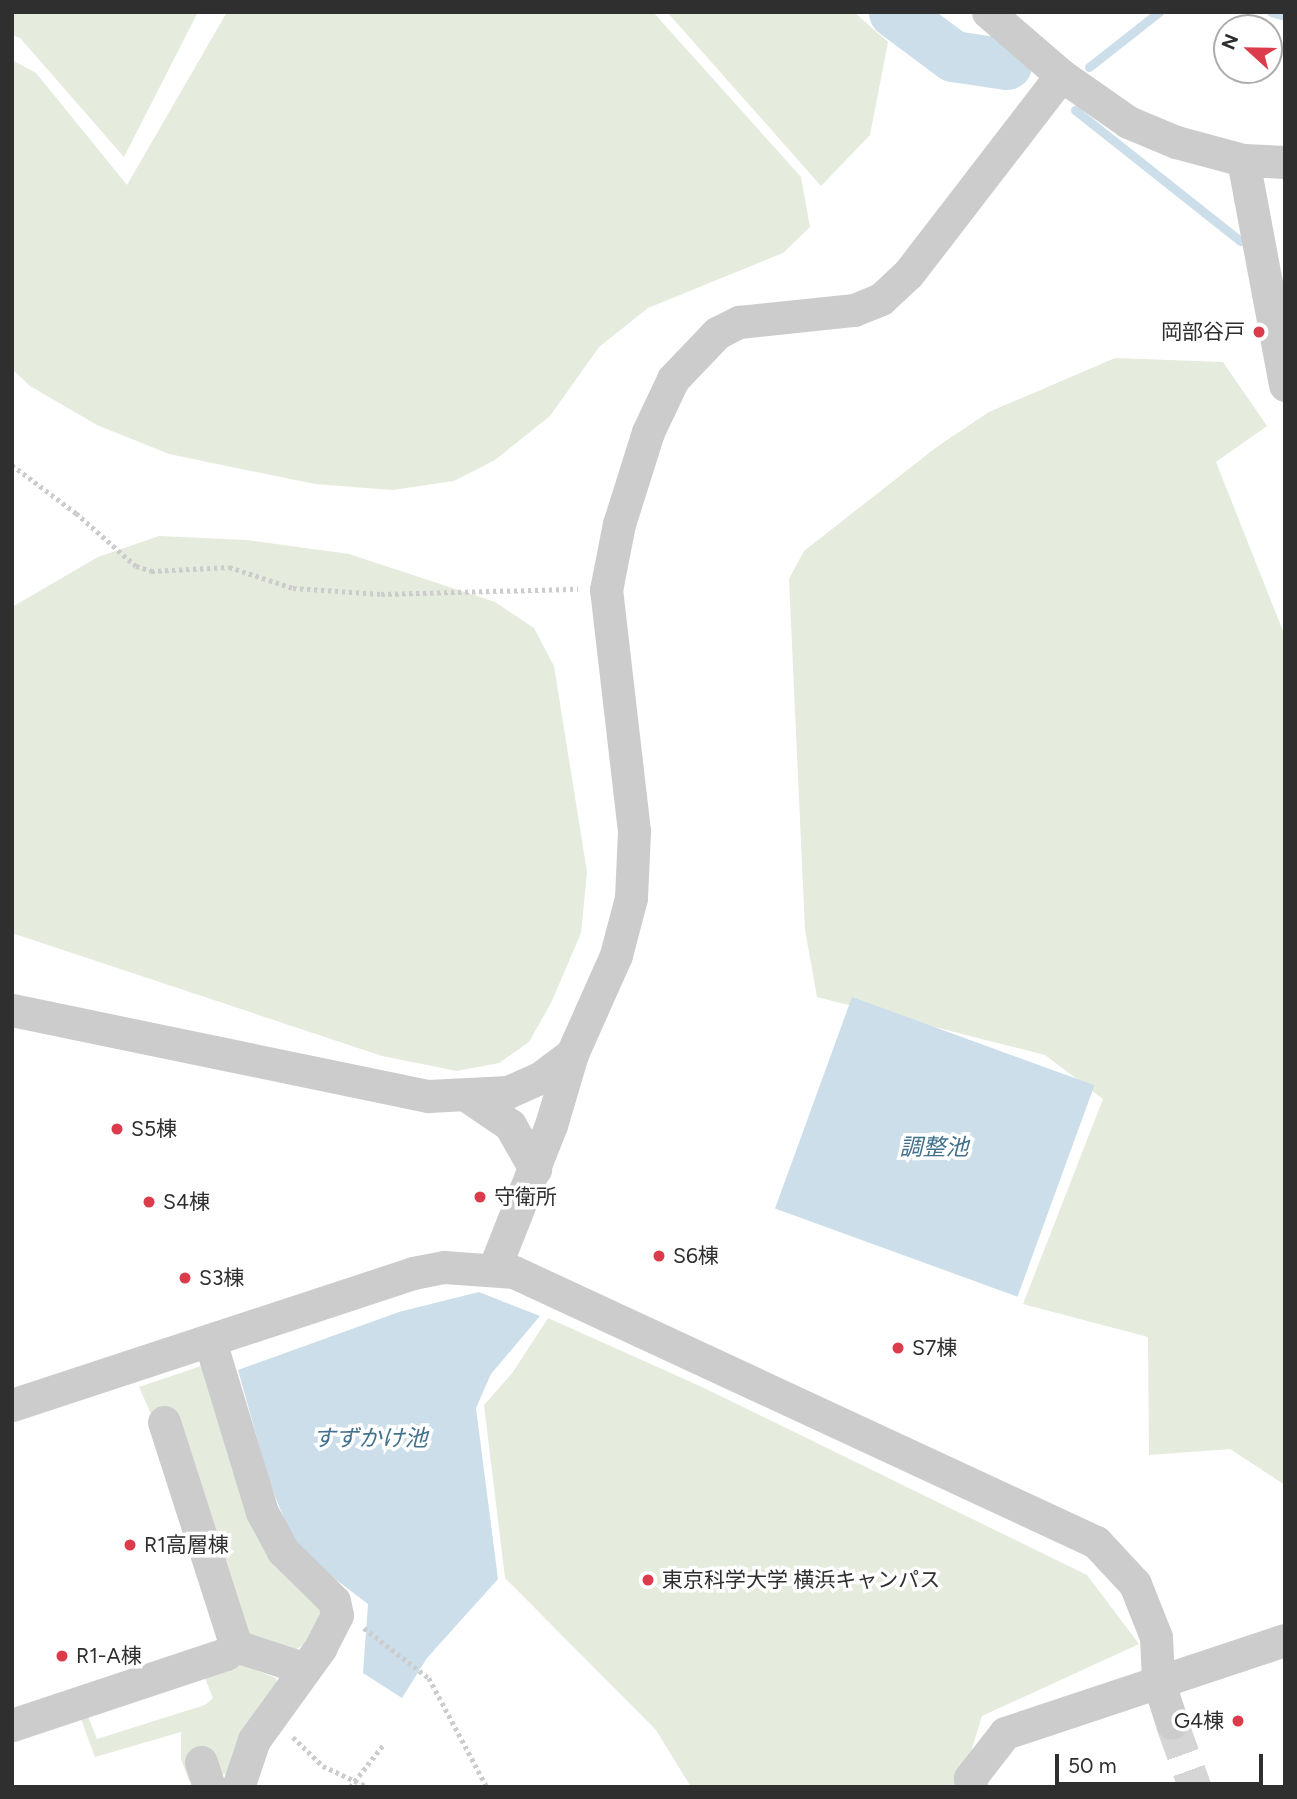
<!DOCTYPE html>
<meta charset="utf-8">
<style>
body{margin:0}
#map{position:relative;width:1297px;height:1799px;overflow:hidden;background:#fff;font-family:Figtree,"Noto Sans JP",sans-serif}
div>[style]{position:absolute}
.green>*{inset:0;background:#e5ebdd}
.water>*{inset:0;background:#cbdeea;transform-origin:0 0}
.stream>*{height:9px;margin:-4.5px;padding:0 4.5px;transform-origin:4.5px;border-radius:4.5px;background:#cbdeea}
.river>*{height:51px;margin:-25.5px;padding:0 25.5px;transform-origin:25.5px;border-radius:25.5px;background:#cbdeea}
.minor-tunnel>*{height:33px;margin-top:-16.5px;transform-origin:0;background:repeating-linear-gradient(90deg,#d5d5d5 0 33px,transparent 0 50px)}
.path>*{height:4.5px;margin-top:-2.25px;transform-origin:0;background:repeating-linear-gradient(90deg,#ccc 0 3.5px,transparent 0 7px)}
.minor>*{height:33px;margin:-16.5px;padding:0 16.5px;transform-origin:16.5px;border-radius:16.5px;background:#ccc}
.dots>*{width:19px;height:19px;translate:-50% -50%;box-sizing:border-box;border:4px solid #fff;border-radius:50%}
span{translate:-50% -50%;white-space:nowrap;text-align:center;line-height:1.15;-webkit-text-stroke:7px #fff;paint-order:stroke}
.poi-label{font-size:21px;color:#2f2f2f}
.right{translate:-100% -50%;text-align:right}
.left{translate:0 -50%;text-align:left}
.water-label{font-size:23px;color:#41718c;font-style:italic}
.frame{position:absolute;inset:0;border:14px solid #2f2f2f;pointer-events:none}
.north{position:absolute;left:1213px;top:14px;width:70px;height:70px;box-sizing:border-box;background:#fff;border:2px solid #acacac;border-radius:50%;rotate:292deg;font-size:19px;font-weight:700;line-height:28px;text-align:center;color:#2f2f2f}
.north::after{content:'';display:block;margin:auto;width:24px;height:32px;background:#db3b4a;clip-path:polygon(50% 0,100% 100%,50% 72%,0 100%)}
.scale{position:absolute;left:1055px;top:1754px;width:208px;height:32px;box-sizing:border-box;border:4px solid #2f2f2f;border-top:0;padding-left:9px;font-size:21px;line-height:24px;white-space:nowrap;color:#2f2f2f;-webkit-text-stroke:5px #fff;paint-order:stroke}
</style>
<div id="map">
<div class="green">
<div style="clip-path:polygon(12px 12px,198px 12px,124px 157px,20px 38px,12px 35px)"></div>
<div style="clip-path:polygon(227px 12px,653px 12px,801px 177px,810px 227px,783px 253px,648px 308px,599px 347px,550px 416px,495px 460px,454px 481px,392px 490px,315px 484px,169px 454px,97px 425px,30px 386px,12px 369px,12px 60px,36px 73px,127px 185px)"></div>
<div style="clip-path:polygon(667px 12px,854px 12px,888px 42px,870px 135px,821px 186px)"></div>
<div style="clip-path:polygon(1115px 358px,1223px 362px,1267px 426px,1216px 462px,1285px 636px,1285px 1485px,1230px 1449px,1149px 1455px,1148px 1337px,1023px 1304px,1103px 1099px,1045px 1055px,817px 997px,805px 930px,789px 579px,804px 551px,938px 446px,989px 412px)"></div>
<div style="clip-path:polygon(159px 536px,247px 540px,349px 554px,495px 602px,534px 628px,554px 666px,587px 872px,581px 933px,551px 1003px,529px 1042px,499px 1063px,457px 1071px,382px 1056px,12px 933px,12px 607px,98px 557px)"></div>
<div style="clip-path:polygon(548px 1318px,702px 1387px,1087px 1575px,1139px 1644px,982px 1716px,960px 1787px,691px 1787px,656px 1730px,505px 1578px,484px 1405px,513px 1372px)"></div>
<div style="clip-path:polygon(201px 1366px,322px 1605px,322px 1621px,306px 1644px,296px 1649px,249px 1637px,139px 1387px)"></div>
<div style="clip-path:polygon(229px 1660px,276px 1678px,277px 1684px,229px 1773px,189px 1781px,181px 1759px,181px 1732px,95px 1757px,81px 1719px,88px 1716px,97px 1739px,205px 1705px,213px 1698px,203px 1673px)"></div>
</div>
<div class="water">
<div style="left:852px;top:997px;width:258px;height:225px;rotate:20deg"></div>
<div style="clip-path:polygon(479px 1292px,540px 1316px,491px 1374px,476px 1408px,498px 1579px,427px 1658px,402px 1698px,363px 1673px,368px 1604px,297px 1550px,270px 1484px,238px 1370px,399px 1312px)"></div>
</div>
<div class="stream">
<div style="left:1271px;top:12px;width:15px;rotate:16deg"></div>
<div style="left:1089px;top:67px;width:89px;rotate:-38.2deg"></div>
<div style="left:1075px;top:110px;width:211px;rotate:38.4deg"></div>
</div>
<div class="river">
<div style="left:894px;top:12px;width:74px;rotate:36.7deg"></div>
<div style="left:953px;top:56px;width:54px;rotate:8.6deg"></div>
</div>
<div class="minor-tunnel">
<div style="left:1172px;top:1723px;width:68px;rotate:70.2deg"></div>
</div>
<div class="path">
<div style="left:12px;top:465px;width:80px;rotate:36.9deg"></div>
<div style="left:76px;top:513px;width:80px;rotate:41.5deg"></div>
<div style="left:136px;top:566px;width:16px;rotate:18deg"></div>
<div style="left:151px;top:571px;width:78px;rotate:-2.9deg"></div>
<div style="left:229px;top:567px;width:67px;rotate:18.2deg"></div>
<div style="left:293px;top:588px;width:88px;rotate:3.9deg"></div>
<div style="left:381px;top:594px;width:197px;rotate:-1.5deg"></div>
<div style="left:364px;top:1628px;width:82px;rotate:37.6deg"></div>
<div style="left:429px;top:1678px;width:123px;rotate:62deg"></div>
<div style="left:293px;top:1737px;width:42px;rotate:44deg"></div>
<div style="left:323px;top:1766px;width:50px;rotate:25deg"></div>
<div style="left:350px;top:1787px;width:55px;rotate:-51.7deg"></div>
</div>
<div class="minor">
<div style="left:988px;top:12px;width:96px;rotate:40.8deg"></div>
<div style="left:1061px;top:75px;width:82px;rotate:35deg"></div>
<div style="left:1128px;top:122px;width:52px;rotate:22.6deg"></div>
<div style="left:1176px;top:142px;width:69px;rotate:15deg"></div>
<div style="left:1243px;top:160px;width:42px;rotate:2.7deg"></div>
<div style="left:1243px;top:160px;width:229px;rotate:79.4deg"></div>
<div style="left:12px;top:1010px;width:425px;rotate:11.7deg"></div>
<div style="left:428px;top:1096px;width:80px;rotate:-2.9deg"></div>
<div style="left:508px;top:1092px;width:35px;rotate:-24deg"></div>
<div style="left:540px;top:1078px;width:40px;rotate:-37deg"></div>
<div style="left:572px;top:1054px;width:108px;rotate:-66deg"></div>
<div style="left:616px;top:955px;width:59px;rotate:-75.3deg"></div>
<div style="left:631px;top:898px;width:67px;rotate:-87.4deg"></div>
<div style="left:634px;top:831px;width:243px;rotate:-96.6deg"></div>
<div style="left:606px;top:590px;width:67px;rotate:-78.9deg"></div>
<div style="left:619px;top:524px;width:96px;rotate:-72.5deg"></div>
<div style="left:648px;top:432px;width:59px;rotate:-64.7deg"></div>
<div style="left:673px;top:379px;width:64px;rotate:-46.3deg"></div>
<div style="left:717px;top:333px;width:25px;rotate:-27deg"></div>
<div style="left:739px;top:322px;width:116px;rotate:-6deg"></div>
<div style="left:854px;top:310px;width:29px;rotate:-22deg"></div>
<div style="left:881px;top:299px;width:37px;rotate:-43deg"></div>
<div style="left:908px;top:274px;width:251px;rotate:-52.4deg"></div>
<div style="left:469px;top:1097px;width:50px;rotate:34.3deg"></div>
<div style="left:510px;top:1125px;width:51px;rotate:60.4deg"></div>
<div style="left:494px;top:1269px;width:155px;rotate:-68.4deg"></div>
<div style="left:551px;top:1125px;width:74px;rotate:-73.5deg"></div>
<div style="left:210px;top:1341px;width:179px;rotate:73.1deg"></div>
<div style="left:262px;top:1512px;width:44px;rotate:61.7deg"></div>
<div style="left:283px;top:1551px;width:71px;rotate:44.4deg"></div>
<div style="left:334px;top:1601px;width:14px;rotate:78deg"></div>
<div style="left:337px;top:1615px;width:36px;rotate:117deg"></div>
<div style="left:321px;top:1647px;width:115px;rotate:125.8deg"></div>
<div style="left:254px;top:1740px;width:50px;rotate:108.8deg"></div>
<div style="left:12px;top:1405px;width:422px;rotate:-18.2deg"></div>
<div style="left:413px;top:1273px;width:32px;rotate:-11deg"></div>
<div style="left:444px;top:1267px;width:70px;rotate:4.1deg"></div>
<div style="left:514px;top:1272px;width:642px;rotate:24.89deg"></div>
<div style="left:1096px;top:1542px;width:57px;rotate:47.1deg"></div>
<div style="left:1135px;top:1584px;width:57px;rotate:68.4deg"></div>
<div style="left:1156px;top:1637px;width:43px;rotate:87.3deg"></div>
<div style="left:1158px;top:1680px;width:45px;rotate:72deg"></div>
<div style="left:164px;top:1422px;width:235px;rotate:72.2deg"></div>
<div style="left:236px;top:1646px;width:71px;rotate:18.2deg"></div>
<div style="left:12px;top:1725px;width:225px;rotate:-18.4deg"></div>
<div style="left:226px;top:1654px;width:13px;rotate:-39deg"></div>
<div style="left:201px;top:1762px;width:26px;rotate:72deg"></div>
<div style="left:971px;top:1787px;width:9px;rotate:-96deg"></div>
<div style="left:970px;top:1778px;width:57px;rotate:-52.1deg"></div>
<div style="left:1005px;top:1733px;width:295px;rotate:-18.4deg"></div>
</div>
<div class="dots">
<div style="left:1259px;top:332px;background:#db3b4a"></div>
<div style="left:117px;top:1129px;background:#db3b4a"></div>
<div style="left:480px;top:1197px;background:#db3b4a"></div>
<div style="left:149px;top:1202px;background:#db3b4a"></div>
<div style="left:659px;top:1256px;background:#db3b4a"></div>
<div style="left:185px;top:1278px;background:#db3b4a"></div>
<div style="left:898px;top:1348px;background:#db3b4a"></div>
<div style="left:130px;top:1545px;background:#db3b4a"></div>
<div style="left:648px;top:1580px;background:#db3b4a"></div>
<div style="left:62px;top:1656px;background:#db3b4a"></div>
<div style="left:1238px;top:1721px;background:#db3b4a"></div>
</div>
<div class="poi-label">
<span class="right" style="left:1245px;top:332px">岡部谷戸</span>
<span class="left" style="left:131px;top:1129px">S5棟</span>
<span class="left" style="left:494px;top:1197px">守衛所</span>
<span class="left" style="left:163px;top:1202px">S4棟</span>
<span class="left" style="left:673px;top:1256px">S6棟</span>
<span class="left" style="left:199px;top:1278px">S3棟</span>
<span class="left" style="left:912px;top:1348px">S7棟</span>
<span class="left" style="left:144px;top:1545px">R1高層棟</span>
<span class="left" style="left:662px;top:1580px">東京科学大学 横浜キャンパス</span>
<span class="left" style="left:76px;top:1656px">R1-A棟</span>
<span class="right" style="left:1224px;top:1721px">G4棟</span>
</div>
<div class="water-label">
<span style="left:934px;top:1147px">調整池</span>
<span style="left:370px;top:1438px">すずかけ池</span>
</div>
<div class="frame"></div>
<div class="north">N</div>
<div class="scale">50 m</div>
</div>
